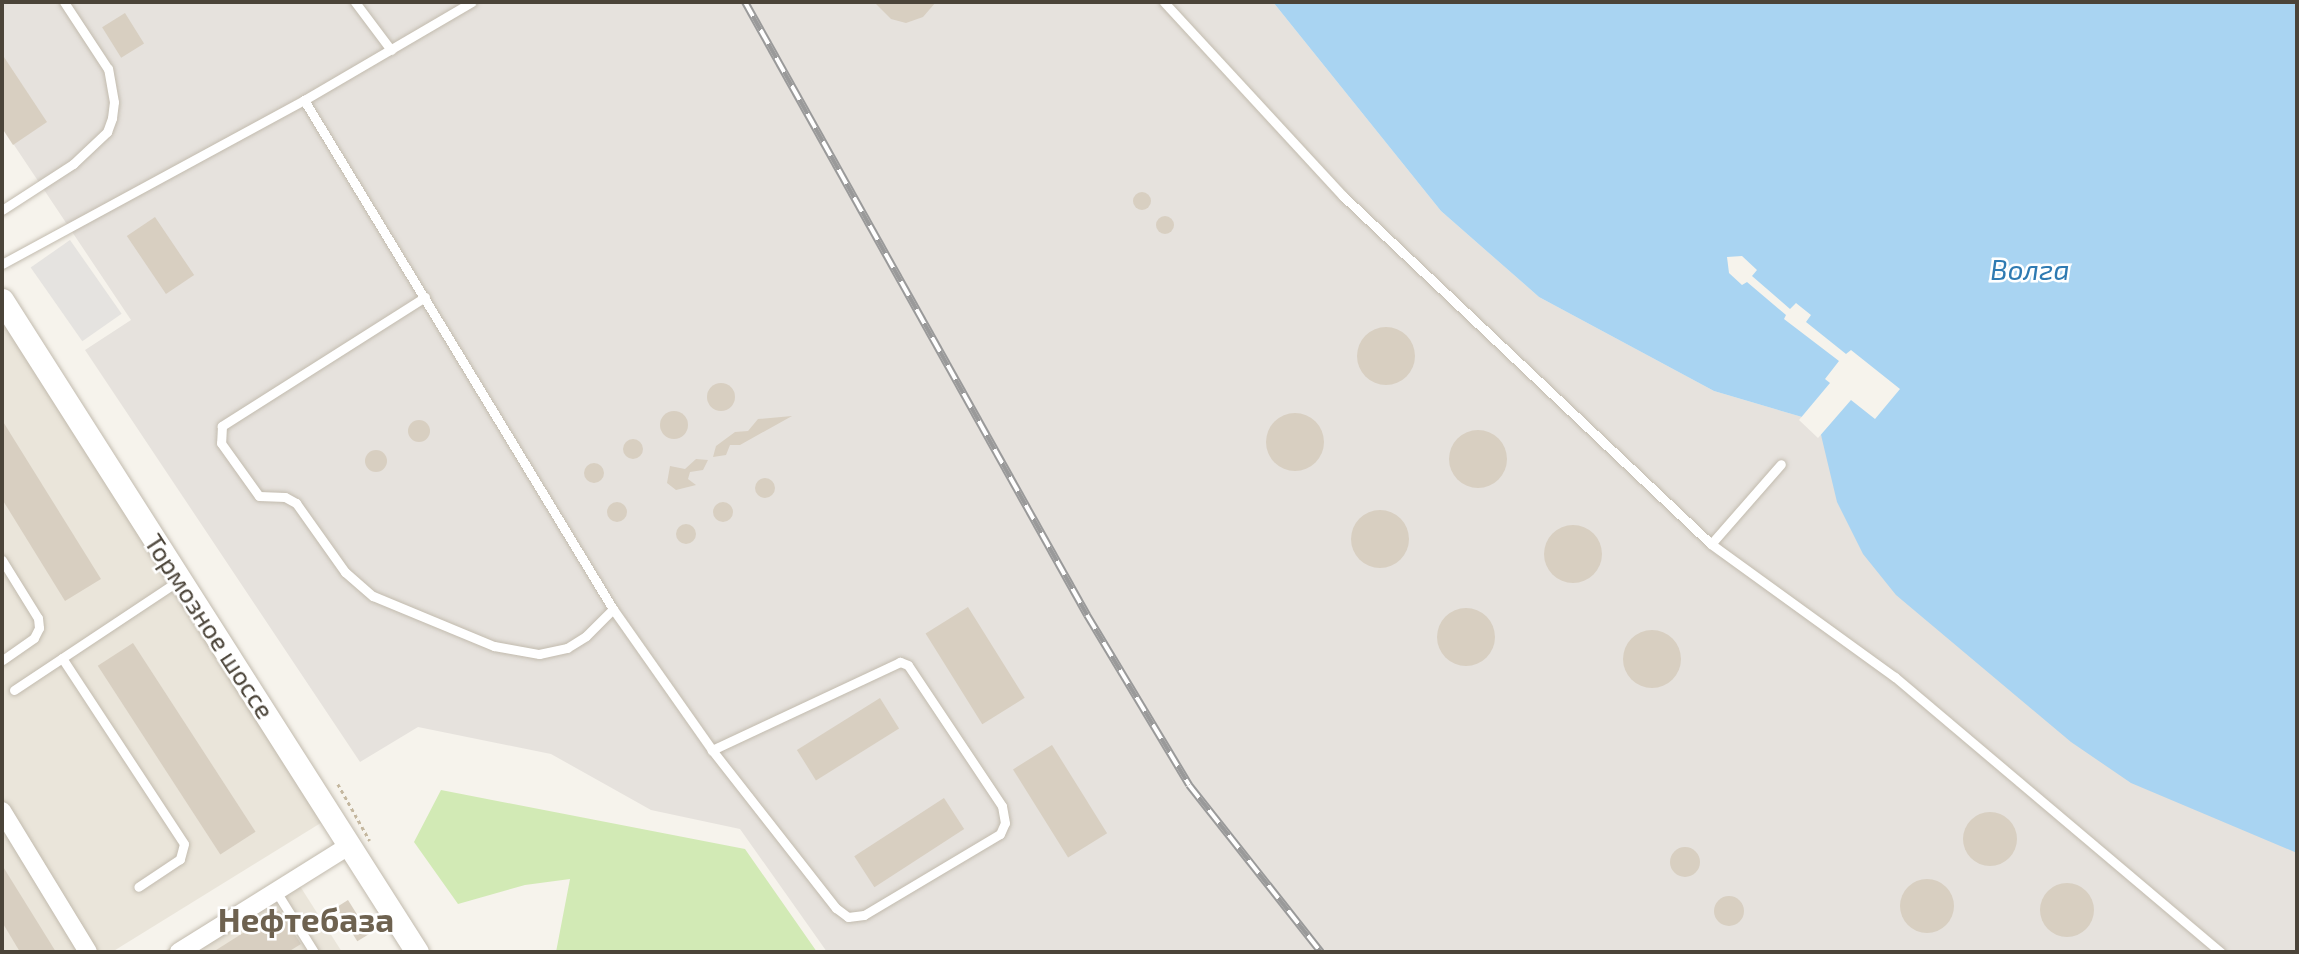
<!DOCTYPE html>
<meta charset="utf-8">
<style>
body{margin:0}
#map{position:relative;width:2299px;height:954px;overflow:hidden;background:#f6f3ec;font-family:"Exo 2",sans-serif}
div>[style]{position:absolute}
.residential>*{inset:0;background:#eae5da}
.industrial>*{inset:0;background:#e6e2dd}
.green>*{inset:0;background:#d2eab5}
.parking>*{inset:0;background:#e5e3e0;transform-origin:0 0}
.water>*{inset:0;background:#a9d4f2}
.pier>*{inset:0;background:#f6f3ec}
.building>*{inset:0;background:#d8cfc1;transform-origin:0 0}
.round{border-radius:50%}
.path>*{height:2.5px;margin-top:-1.25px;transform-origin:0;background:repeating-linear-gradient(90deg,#c4b79f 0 3.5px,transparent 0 7px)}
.roads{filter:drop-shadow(0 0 2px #c2bbae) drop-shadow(0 0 2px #c2bbae)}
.service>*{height:9px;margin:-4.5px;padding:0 4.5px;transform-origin:4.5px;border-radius:4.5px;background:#fff}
.minor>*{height:18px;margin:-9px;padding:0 9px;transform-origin:9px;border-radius:9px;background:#fff}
.tertiary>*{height:23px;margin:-11.5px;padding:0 11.5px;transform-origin:11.5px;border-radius:11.5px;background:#fff}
.rail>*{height:8px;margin-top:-4px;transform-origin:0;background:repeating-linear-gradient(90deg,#fff 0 16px,#9a9a9a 0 32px);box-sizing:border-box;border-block:2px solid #9a9a9a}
span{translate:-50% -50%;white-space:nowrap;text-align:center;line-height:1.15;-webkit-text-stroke:5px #fff;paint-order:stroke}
.street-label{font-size:26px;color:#4b4439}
.water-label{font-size:28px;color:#2e7ab2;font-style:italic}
.district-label{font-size:33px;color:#6e6250;font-weight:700}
.frame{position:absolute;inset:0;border:4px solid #4b4439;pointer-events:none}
</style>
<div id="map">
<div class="residential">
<div style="clip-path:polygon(2px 309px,324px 821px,112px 952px,2px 952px)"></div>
<div style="clip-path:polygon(291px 872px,342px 952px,163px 952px)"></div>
</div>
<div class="industrial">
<div style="clip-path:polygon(2px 2px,1273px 2px,1441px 211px,1539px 297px,1714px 391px,1802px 417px,1821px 435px,1827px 451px,2297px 853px,2297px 952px,827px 952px,740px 829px,651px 810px,551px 754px,418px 727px,360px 762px,85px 350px,131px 320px,2px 127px)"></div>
</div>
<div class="green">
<div style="clip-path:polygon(441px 790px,745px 849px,817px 952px,556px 952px,570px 879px,525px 885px,458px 904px,414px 842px)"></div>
</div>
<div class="parking">
<div style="left:70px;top:240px;width:90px;height:48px;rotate:55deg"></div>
</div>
<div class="water">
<div style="clip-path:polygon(1273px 2px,2297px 2px,2297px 853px,2131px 783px,2071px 742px,1896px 595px,1863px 554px,1837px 502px,1821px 435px,1802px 417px,1714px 391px,1539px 297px,1441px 211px)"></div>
</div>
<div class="pier">
<div style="clip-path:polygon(1742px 256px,1757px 270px,1752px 276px,1790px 309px,1796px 303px,1811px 315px,1806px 322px,1846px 354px,1851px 350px,1900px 389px,1875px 419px,1851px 400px,1818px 438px,1799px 420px,1830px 383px,1825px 379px,1839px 361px,1784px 319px,1786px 315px,1747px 282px,1742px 285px,1729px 273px,1727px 257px)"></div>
</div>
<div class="building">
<div style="clip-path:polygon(874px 2px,936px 2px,923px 17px,906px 23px,891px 19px)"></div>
<div style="left:125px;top:13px;width:36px;height:27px;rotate:58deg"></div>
<div style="clip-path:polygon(2px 54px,47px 122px,13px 145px,2px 128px)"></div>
<div class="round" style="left:1133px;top:192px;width:18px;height:18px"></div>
<div class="round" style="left:1156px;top:216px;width:18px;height:18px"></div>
<div style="left:155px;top:217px;width:70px;height:34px;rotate:56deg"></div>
<div class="round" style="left:1357px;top:327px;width:58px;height:58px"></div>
<div class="round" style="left:707px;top:383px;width:28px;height:28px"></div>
<div class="round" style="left:660px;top:411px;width:28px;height:28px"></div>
<div class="round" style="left:1266px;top:413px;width:58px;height:58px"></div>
<div style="clip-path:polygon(792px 416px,740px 445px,730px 445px,726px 455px,713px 457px,716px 446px,735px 432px,748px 431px,758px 419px)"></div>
<div class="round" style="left:408px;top:420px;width:22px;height:22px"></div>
<div style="clip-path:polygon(2px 420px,101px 579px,65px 601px,2px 499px)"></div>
<div class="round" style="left:1449px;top:430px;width:58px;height:58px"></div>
<div class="round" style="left:623px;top:439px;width:20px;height:20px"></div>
<div class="round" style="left:365px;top:450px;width:22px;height:22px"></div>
<div style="clip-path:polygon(696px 459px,708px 460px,703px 470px,690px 472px,688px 479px,696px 485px,676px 490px,667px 483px,670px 466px,685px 469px)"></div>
<div class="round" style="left:584px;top:463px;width:20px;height:20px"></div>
<div class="round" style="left:755px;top:478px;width:20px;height:20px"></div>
<div class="round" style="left:607px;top:502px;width:20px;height:20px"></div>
<div class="round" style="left:713px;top:502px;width:20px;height:20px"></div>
<div class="round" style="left:1351px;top:510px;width:58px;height:58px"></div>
<div class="round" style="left:676px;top:524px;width:20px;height:20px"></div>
<div class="round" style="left:1544px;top:525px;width:58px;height:58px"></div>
<div style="left:968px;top:607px;width:107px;height:50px;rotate:58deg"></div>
<div class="round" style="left:1437px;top:608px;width:58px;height:58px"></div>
<div class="round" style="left:1623px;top:630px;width:58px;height:58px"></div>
<div style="left:133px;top:643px;width:225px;height:42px;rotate:57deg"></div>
<div style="left:880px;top:698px;width:36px;height:98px;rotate:58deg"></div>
<div style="left:1052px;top:745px;width:104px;height:46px;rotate:58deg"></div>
<div style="left:944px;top:798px;width:37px;height:107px;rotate:57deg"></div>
<div class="round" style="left:1963px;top:812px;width:54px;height:54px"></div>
<div class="round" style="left:1670px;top:847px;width:30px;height:30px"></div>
<div style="clip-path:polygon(2px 865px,56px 952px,20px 952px,2px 922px)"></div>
<div class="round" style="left:1900px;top:879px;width:54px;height:54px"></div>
<div class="round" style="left:2040px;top:883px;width:54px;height:54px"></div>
<div class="round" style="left:1714px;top:896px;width:30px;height:30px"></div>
<div style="left:348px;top:900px;width:40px;height:14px;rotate:58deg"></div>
<div style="clip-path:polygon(279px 910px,301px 944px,288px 952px,213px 952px)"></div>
</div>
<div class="path">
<div style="left:338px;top:784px;width:65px;rotate:60.7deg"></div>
</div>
<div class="roads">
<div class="service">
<div style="left:355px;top:2px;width:60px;rotate:53.1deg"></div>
<div style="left:1164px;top:2px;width:264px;rotate:47.3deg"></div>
<div style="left:1343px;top:196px;width:506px;rotate:43.4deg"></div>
<div style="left:1711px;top:544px;width:106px;rotate:-48.8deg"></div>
<div style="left:304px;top:100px;width:595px;rotate:58.74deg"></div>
<div style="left:613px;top:609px;width:172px;rotate:54.9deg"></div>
<div style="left:712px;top:750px;width:201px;rotate:51.9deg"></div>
<div style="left:836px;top:908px;width:15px;rotate:37deg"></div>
<div style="left:848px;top:917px;width:16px;rotate:-7deg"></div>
<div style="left:864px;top:915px;width:158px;rotate:-30.8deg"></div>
<div style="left:1000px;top:834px;width:12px;rotate:-66deg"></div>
<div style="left:1005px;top:823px;width:17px;rotate:-100deg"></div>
<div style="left:1002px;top:806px;width:169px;rotate:-123.7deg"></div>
<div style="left:908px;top:665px;width:9px;rotate:-159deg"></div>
<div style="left:900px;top:662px;width:208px;rotate:154.9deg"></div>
<div style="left:2px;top:210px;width:85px;rotate:-32.9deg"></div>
<div style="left:73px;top:164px;width:47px;rotate:-43.3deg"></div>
<div style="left:107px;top:132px;width:15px;rotate:-70deg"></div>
<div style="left:112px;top:118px;width:16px;rotate:-83deg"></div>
<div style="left:114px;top:102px;width:34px;rotate:-100deg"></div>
<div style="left:108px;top:69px;width:80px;rotate:-123.3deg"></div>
<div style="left:2px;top:264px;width:344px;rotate:-28.5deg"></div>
<div style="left:304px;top:100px;width:194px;rotate:-30.3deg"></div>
<div style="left:425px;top:297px;width:241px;rotate:147.6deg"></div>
<div style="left:222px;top:426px;width:17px;rotate:93deg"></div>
<div style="left:221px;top:443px;width:65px;rotate:54.4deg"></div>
<div style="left:259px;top:496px;width:26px;rotate:2deg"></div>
<div style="left:285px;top:497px;width:13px;rotate:29deg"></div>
<div style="left:296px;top:503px;width:85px;rotate:54.6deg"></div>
<div style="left:345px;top:572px;width:37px;rotate:41deg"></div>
<div style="left:373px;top:596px;width:131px;rotate:22.5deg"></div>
<div style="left:494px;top:646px;width:46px;rotate:10.1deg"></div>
<div style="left:539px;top:654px;width:29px;rotate:-12deg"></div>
<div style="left:567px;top:648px;width:22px;rotate:-32deg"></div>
<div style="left:586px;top:636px;width:38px;rotate:-45deg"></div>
<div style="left:1711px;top:544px;width:227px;rotate:35.9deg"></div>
<div style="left:1895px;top:677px;width:426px;rotate:40.2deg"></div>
<div style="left:2px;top:560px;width:68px;rotate:58.2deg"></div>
<div style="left:38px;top:618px;width:10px;rotate:84deg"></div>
<div style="left:39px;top:628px;width:11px;rotate:117deg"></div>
<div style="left:34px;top:638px;width:39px;rotate:145deg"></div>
<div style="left:62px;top:658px;width:222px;rotate:56.7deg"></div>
<div style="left:184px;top:844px;width:16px;rotate:105deg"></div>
<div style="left:180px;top:859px;width:50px;rotate:146.3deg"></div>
<div style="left:14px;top:690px;width:197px;rotate:-33.6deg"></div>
<div style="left:277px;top:893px;width:70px;rotate:57.9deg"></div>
</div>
<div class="minor">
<div style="left:2px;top:811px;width:165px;rotate:58.6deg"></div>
<div style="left:179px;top:952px;width:202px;rotate:-32deg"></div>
</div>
<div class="tertiary">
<div style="left:2px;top:300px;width:773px;rotate:57.52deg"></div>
</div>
</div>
<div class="rail">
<div style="left:745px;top:2px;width:702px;rotate:60.84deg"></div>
<div style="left:1087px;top:615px;width:198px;rotate:59deg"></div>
<div style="left:1189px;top:785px;width:213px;rotate:51.7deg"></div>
</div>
<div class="street-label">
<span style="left:210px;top:626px;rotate:57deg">Тормозное шоссе</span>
</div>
<div class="water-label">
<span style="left:2030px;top:269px">Волга</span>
</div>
<div class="district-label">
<span style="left:306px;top:920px">Нефтебаза</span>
</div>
<div class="frame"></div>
</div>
